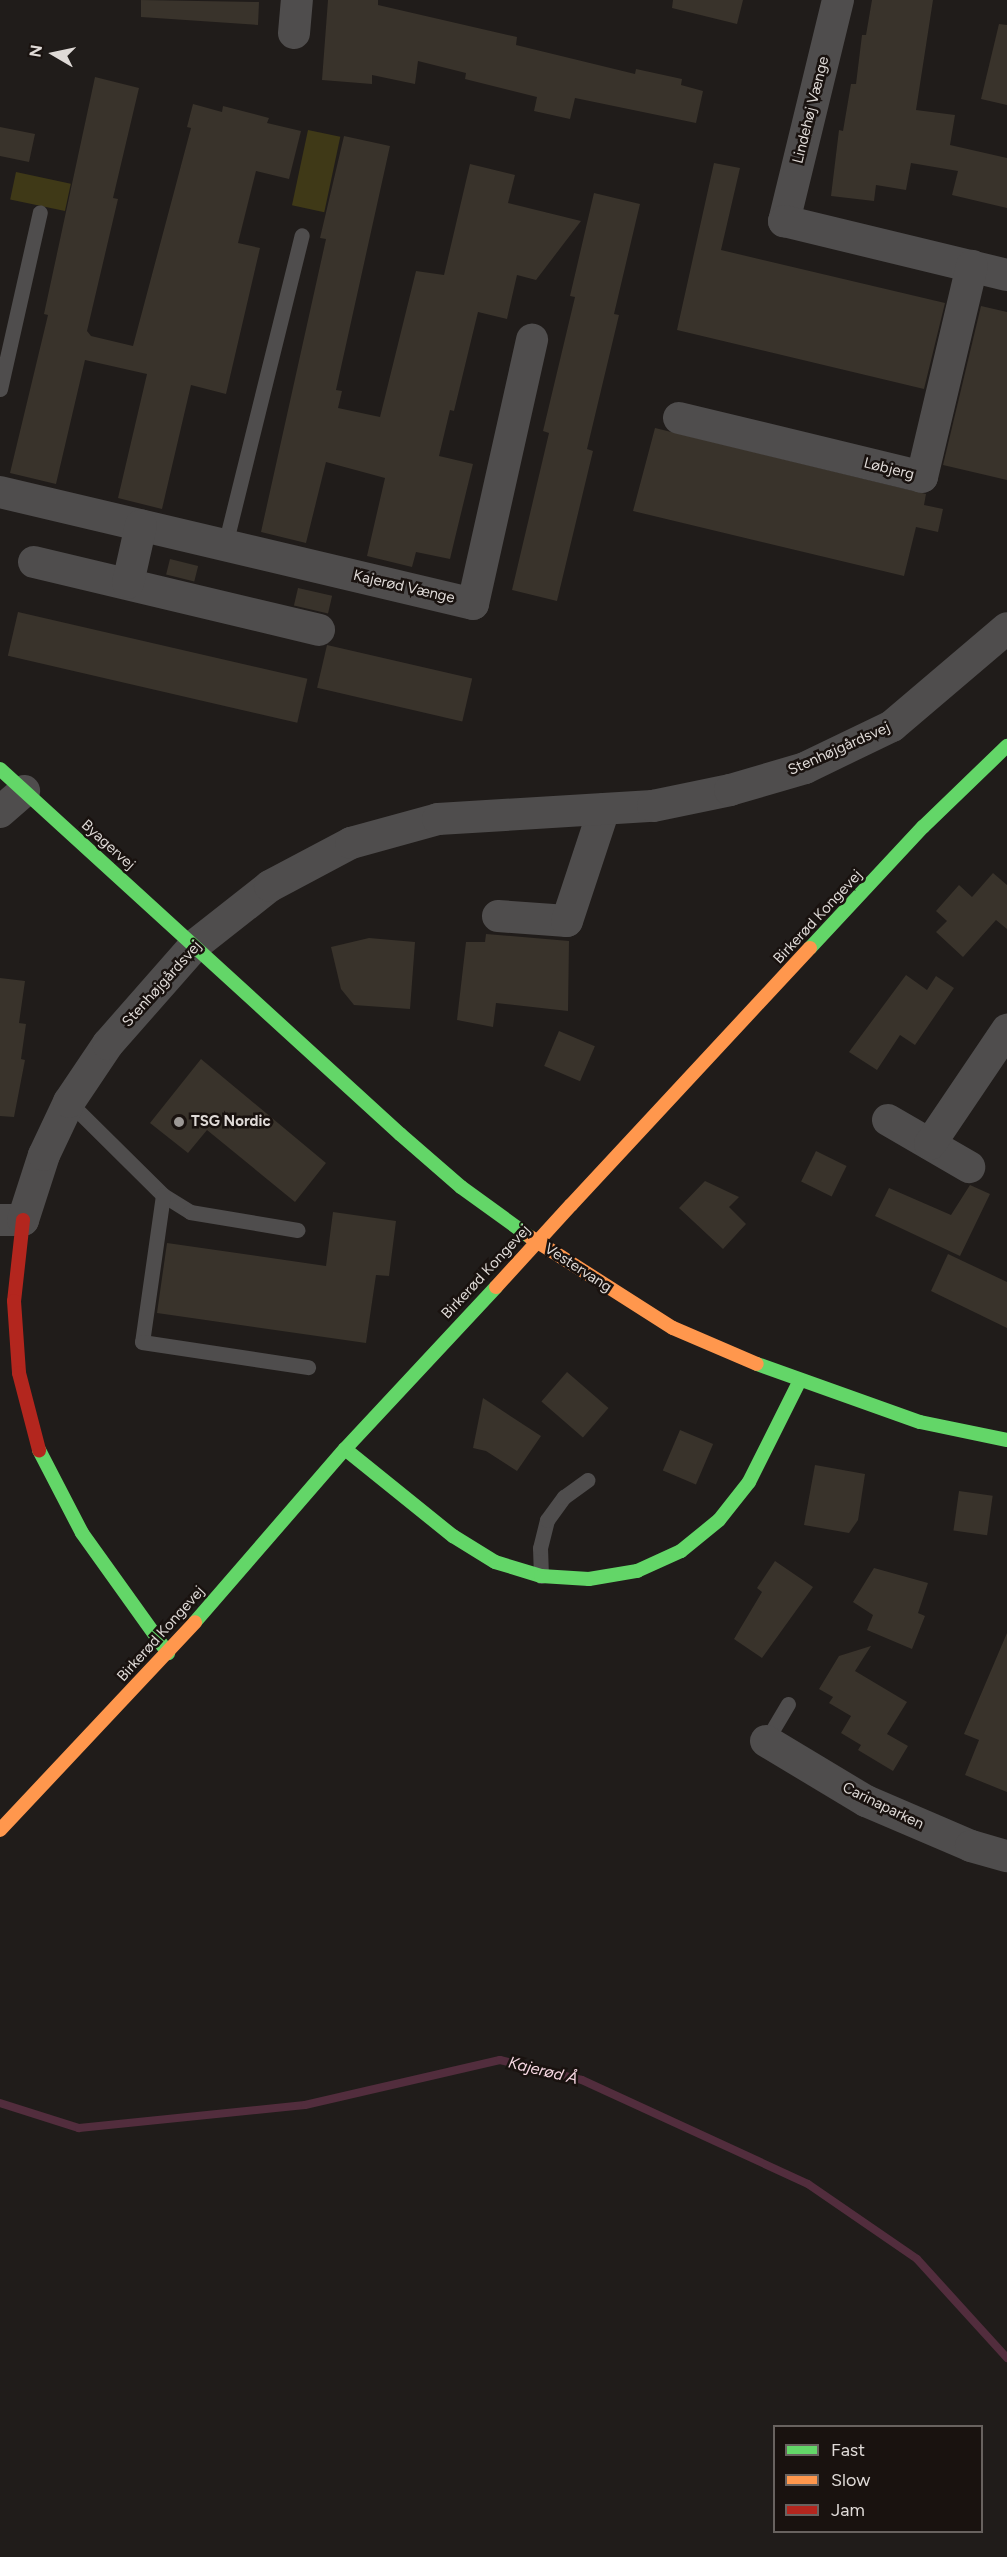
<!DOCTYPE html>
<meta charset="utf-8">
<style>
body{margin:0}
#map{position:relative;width:1007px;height:2557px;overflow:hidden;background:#201c1a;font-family:Figtree,sans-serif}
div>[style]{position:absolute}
.green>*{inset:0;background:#3f3917;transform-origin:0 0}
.stream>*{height:8px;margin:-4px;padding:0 4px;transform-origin:4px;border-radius:4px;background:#522d3d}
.building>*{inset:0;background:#39332b;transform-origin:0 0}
.lane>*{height:15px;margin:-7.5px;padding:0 7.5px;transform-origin:7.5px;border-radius:7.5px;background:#4f4d4d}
.street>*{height:32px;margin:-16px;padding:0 16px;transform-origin:16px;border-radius:16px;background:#4f4d4d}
.fast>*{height:14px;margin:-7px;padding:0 7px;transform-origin:7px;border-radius:7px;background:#63d668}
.slow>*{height:14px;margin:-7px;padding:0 7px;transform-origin:7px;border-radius:7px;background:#ff974d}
.jam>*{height:14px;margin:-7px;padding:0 7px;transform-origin:7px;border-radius:7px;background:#b3261e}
.slow-bridge>*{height:14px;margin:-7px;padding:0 7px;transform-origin:7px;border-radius:7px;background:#ff974d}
.dots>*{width:16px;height:16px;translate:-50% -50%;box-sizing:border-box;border:3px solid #19120f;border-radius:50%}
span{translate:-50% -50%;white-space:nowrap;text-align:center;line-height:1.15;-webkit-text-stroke:5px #19120f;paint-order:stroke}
.street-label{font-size:15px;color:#dfdad7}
.poi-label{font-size:15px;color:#dfdad7;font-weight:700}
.left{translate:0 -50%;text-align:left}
.water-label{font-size:16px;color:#f7d8e3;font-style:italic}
.legend{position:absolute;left:773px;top:2425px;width:210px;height:108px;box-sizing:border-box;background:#19120f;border:2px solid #68625f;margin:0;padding:8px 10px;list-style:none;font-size:18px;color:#dfdad7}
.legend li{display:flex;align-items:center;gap:12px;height:30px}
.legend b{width:30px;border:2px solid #68625f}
.north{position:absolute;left:24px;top:24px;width:60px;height:60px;-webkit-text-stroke:4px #19120f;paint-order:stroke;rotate:279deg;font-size:16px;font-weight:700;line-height:24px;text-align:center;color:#dfdad7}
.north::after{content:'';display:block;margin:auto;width:21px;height:27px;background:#dfdad7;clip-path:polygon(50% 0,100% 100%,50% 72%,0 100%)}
</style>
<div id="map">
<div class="green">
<div style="left:308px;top:130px;width:33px;height:77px;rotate:12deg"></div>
<div style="left:16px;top:172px;width:56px;height:28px;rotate:12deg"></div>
</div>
<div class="stream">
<div style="left:0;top:2103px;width:83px;rotate:17.6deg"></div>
<div style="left:79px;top:2128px;width:227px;rotate:-5.8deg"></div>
<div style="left:305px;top:2105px;width:200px;rotate:-13deg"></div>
<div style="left:500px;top:2060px;width:84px;rotate:13.7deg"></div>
<div style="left:582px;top:2080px;width:249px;rotate:24.7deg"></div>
<div style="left:808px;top:2184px;width:132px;rotate:34.5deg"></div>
<div style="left:917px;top:2259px;width:134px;rotate:47.7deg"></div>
</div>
<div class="building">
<div style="clip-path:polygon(141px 0,259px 2px,258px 25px,141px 17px)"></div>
<div style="clip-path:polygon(328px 0,378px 0,378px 5px,517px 37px,516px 45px,635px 74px,636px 69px,682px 79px,681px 85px,703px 91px,696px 123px,575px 98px,570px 119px,534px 111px,537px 97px,465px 79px,466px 73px,418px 61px,415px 84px,372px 75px,372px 84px,322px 80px)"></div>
<div style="clip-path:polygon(673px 0,743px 0,737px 24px,672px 8px)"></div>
<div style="clip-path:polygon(872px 0,933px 0,916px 110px,955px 115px,950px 145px,1007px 158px,1007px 208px,952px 195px,958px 171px,911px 163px,906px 190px,876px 185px,874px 201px,831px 196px,839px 130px,843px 131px,851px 84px,856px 84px,862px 35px,866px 35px)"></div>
<div style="clip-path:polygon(999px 24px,1007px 25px,1007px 105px,981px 99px)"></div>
<div style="clip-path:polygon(95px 77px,139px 88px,113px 198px,118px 199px,87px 331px,91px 336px,133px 346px,191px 128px,187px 127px,193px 104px,222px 112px,223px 106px,269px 118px,267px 123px,301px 131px,289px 179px,256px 171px,238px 243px,260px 248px,226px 394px,191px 385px,162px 509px,118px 498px,147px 374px,85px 360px,56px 484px,10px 473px,48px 315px,44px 314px)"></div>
<div style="clip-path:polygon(0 127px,35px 134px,29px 162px,0 156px)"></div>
<div style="clip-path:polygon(344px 136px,390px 146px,336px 390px,342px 391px,338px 408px,380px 417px,416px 271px,444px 275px,470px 164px,515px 175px,508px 203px,581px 221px,536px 280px,517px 275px,507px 319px,478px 312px,454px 411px,450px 410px,439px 456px,473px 464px,455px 538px,450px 559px,416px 552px,412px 567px,367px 556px,385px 478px,326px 462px,306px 543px,261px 532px,326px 239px,320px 238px)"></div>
<div style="clip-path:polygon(714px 163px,740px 168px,721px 250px,945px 303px,924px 389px,677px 330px)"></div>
<div style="clip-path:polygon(594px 193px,640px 204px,614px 314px,619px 315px,587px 449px,593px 451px,557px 601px,512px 590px,549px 433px,543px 431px,575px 297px,570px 296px)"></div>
<div style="clip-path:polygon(981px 306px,1007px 312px,1007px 480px,943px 465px)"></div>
<div style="clip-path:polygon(655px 428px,926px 494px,924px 505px,943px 509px,938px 532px,916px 527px,904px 576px,633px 511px)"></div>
<div style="left:170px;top:559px;width:29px;height:16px;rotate:14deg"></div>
<div style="left:298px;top:588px;width:35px;height:18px;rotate:13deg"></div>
<div style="left:18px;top:612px;width:297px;height:45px;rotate:13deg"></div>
<div style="left:327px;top:645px;width:149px;height:44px;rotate:13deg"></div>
<div style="clip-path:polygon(993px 873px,1007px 885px,1007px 929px,996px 920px,963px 957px,936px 932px,947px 921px,936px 911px,959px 885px,972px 897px)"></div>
<div style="clip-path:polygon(486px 934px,569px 941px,568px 1011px,496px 1003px,493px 1027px,457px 1020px,466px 942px,485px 942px)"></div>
<div style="clip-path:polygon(369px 938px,415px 942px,410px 1009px,354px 1005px,341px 989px,331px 947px)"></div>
<div style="clip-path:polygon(906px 975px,927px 990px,936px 976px,954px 988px,915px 1045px,900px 1035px,877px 1070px,849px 1052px)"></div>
<div style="clip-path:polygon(0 978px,25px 981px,19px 1023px,26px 1024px,21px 1059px,25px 1060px,14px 1117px,0 1116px)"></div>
<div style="left:559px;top:1031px;width:39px;height:38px;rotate:23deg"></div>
<div style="clip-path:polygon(201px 1059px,326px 1163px,295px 1202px,207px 1130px,188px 1153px,150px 1123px)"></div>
<div style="left:816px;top:1151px;width:34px;height:34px;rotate:26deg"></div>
<div style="clip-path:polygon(705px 1181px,739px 1197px,729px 1207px,746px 1224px,723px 1249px,679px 1208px)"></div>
<div style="clip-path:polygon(970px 1185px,990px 1194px,960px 1256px,875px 1216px,889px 1188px,951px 1215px)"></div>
<div style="clip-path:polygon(333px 1212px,396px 1221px,389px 1276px,376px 1275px,366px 1343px,157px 1313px,167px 1243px,326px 1266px)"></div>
<div style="clip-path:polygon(948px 1254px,1007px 1282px,1007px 1328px,931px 1291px)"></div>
<div style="left:567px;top:1372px;width:55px;height:39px;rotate:41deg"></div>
<div style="clip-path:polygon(483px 1398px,541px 1436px,517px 1471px,486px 1451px,473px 1448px)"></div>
<div style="left:680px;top:1430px;width:36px;height:44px;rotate:23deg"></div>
<div style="clip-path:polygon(815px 1465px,865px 1474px,858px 1520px,849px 1533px,804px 1525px)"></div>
<div style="left:959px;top:1491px;width:34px;height:40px;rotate:8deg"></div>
<div style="clip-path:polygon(775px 1561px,813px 1587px,762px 1658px,734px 1639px,762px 1592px,757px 1588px)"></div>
<div style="clip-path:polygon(874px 1568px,928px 1583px,918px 1613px,925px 1616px,912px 1649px,867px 1630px,873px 1615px,853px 1602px)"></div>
<div style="clip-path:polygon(1007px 1633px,1007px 1792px,965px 1775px,979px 1740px,964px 1734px)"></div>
<div style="clip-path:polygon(871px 1646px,855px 1671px,907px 1702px,887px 1734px,908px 1746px,893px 1771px,858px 1750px,861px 1745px,841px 1733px,851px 1716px,829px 1703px,833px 1697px,819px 1689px,839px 1656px)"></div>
</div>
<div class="lane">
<div style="left:0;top:389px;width:181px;rotate:-77.3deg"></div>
<div style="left:225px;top:545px;width:319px;rotate:-76.1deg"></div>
<div style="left:69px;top:1102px;width:132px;rotate:44.7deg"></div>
<div style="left:163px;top:1195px;width:32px;rotate:32deg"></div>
<div style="left:190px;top:1212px;width:109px;rotate:9.5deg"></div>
<div style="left:163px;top:1195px;width:148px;rotate:98.1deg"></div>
<div style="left:142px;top:1342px;width:168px;rotate:8.6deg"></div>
<div style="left:541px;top:1576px;width:28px;rotate:-92deg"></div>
<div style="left:540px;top:1548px;width:29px;rotate:-76deg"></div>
<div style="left:547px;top:1520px;width:29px;rotate:-54deg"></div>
<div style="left:564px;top:1497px;width:29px;rotate:-36deg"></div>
<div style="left:766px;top:1741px;width:43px;rotate:-59.3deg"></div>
</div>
<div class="street">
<div style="left:838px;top:0;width:228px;rotate:103.7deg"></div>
<div style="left:784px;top:221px;width:229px;rotate:13.6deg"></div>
<div style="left:294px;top:33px;width:33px;rotate:-85deg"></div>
<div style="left:679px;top:418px;width:250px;rotate:13.6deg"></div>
<div style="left:922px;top:477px;width:217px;rotate:-76.7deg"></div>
<div style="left:0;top:492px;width:486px;rotate:13.3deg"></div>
<div style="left:473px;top:604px;width:271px;rotate:-77.4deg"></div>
<div style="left:34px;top:562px;width:293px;rotate:13.4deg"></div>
<div style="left:128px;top:583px;width:59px;rotate:-77.4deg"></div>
<div style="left:0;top:812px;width:32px;rotate:-41deg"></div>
<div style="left:498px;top:916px;width:69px;rotate:4.1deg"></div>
<div style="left:567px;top:921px;width:118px;rotate:-71.7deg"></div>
<div style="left:888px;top:1120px;width:94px;rotate:30.1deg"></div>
<div style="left:930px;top:1144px;width:138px;rotate:-56deg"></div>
<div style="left:0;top:1220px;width:23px"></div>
<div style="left:23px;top:1220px;width:68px;rotate:-72.1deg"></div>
<div style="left:44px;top:1155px;width:59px;rotate:-64.7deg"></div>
<div style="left:69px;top:1102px;width:70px;rotate:-56.1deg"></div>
<div style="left:108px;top:1044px;width:132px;rotate:-48.7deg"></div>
<div style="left:195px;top:945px;width:95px;rotate:-38.2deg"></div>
<div style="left:270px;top:886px;width:92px;rotate:-28deg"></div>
<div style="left:351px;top:843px;width:90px;rotate:-15.4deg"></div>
<div style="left:438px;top:819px;width:215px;rotate:-3.5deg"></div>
<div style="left:653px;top:806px;width:79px;rotate:-11.7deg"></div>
<div style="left:730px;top:790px;width:78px;rotate:-16.3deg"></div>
<div style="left:805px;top:768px;width:97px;rotate:-25.8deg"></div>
<div style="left:892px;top:726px;width:151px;rotate:-40.4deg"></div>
<div style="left:766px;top:1741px;width:117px;rotate:31deg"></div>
<div style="left:866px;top:1801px;width:114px;rotate:23.2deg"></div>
<div style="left:971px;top:1846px;width:37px;rotate:16deg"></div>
</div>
<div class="fast">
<div style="left:0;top:769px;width:542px;rotate:42.38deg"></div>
<div style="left:400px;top:1134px;width:81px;rotate:41deg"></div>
<div style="left:461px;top:1187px;width:85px;rotate:35.9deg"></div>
<div style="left:810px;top:948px;width:166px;rotate:-47deg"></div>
<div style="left:923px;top:827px;width:117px;rotate:-44deg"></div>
<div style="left:757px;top:1364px;width:173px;rotate:19.6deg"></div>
<div style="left:920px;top:1422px;width:89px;rotate:11.7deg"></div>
<div style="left:345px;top:1449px;width:139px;rotate:38.9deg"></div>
<div style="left:453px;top:1536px;width:49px;rotate:31.8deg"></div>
<div style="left:495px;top:1562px;width:48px;rotate:16.9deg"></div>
<div style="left:541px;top:1576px;width:48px;rotate:3.6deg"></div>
<div style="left:589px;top:1579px;width:49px;rotate:-9.5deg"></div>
<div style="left:637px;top:1571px;width:48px;rotate:-24.4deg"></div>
<div style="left:681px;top:1551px;width:49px;rotate:-39.2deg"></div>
<div style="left:719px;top:1520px;width:48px;rotate:-51.7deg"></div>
<div style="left:749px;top:1482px;width:112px;rotate:-63.4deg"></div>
<div style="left:39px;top:1450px;width:93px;rotate:62.6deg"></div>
<div style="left:82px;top:1533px;width:148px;rotate:54.4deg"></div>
<div style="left:195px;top:1622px;width:229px;rotate:-49.1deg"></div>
<div style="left:345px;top:1449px;width:221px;rotate:-47deg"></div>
</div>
<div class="slow">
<div style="left:571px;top:1205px;width:351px;rotate:-47.1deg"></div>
<div style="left:530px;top:1237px;width:169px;rotate:32.5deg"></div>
<div style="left:673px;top:1328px;width:91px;rotate:23.2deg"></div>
<div style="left:0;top:1830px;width:285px;rotate:-46.8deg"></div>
</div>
<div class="jam">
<div style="left:23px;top:1220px;width:81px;rotate:96.3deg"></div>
<div style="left:14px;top:1301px;width:72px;rotate:86deg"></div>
<div style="left:19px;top:1373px;width:80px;rotate:75.4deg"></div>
</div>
<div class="slow-bridge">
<div style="left:496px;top:1287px;width:111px;rotate:-47.6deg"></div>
</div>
<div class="dots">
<div style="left:179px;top:1122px;background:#9c9895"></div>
</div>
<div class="street-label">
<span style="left:811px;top:110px;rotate:-76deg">Lindehøj Vænge</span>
<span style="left:889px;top:469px;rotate:14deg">Løbjerg</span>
<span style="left:404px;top:587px;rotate:13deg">Kajerød Vænge</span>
<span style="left:839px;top:749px;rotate:-24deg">Stenhøjgårdsvej</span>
<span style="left:108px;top:845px;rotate:42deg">Byagervej</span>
<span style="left:818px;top:917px;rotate:-47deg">Birkerød Kongevej</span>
<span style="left:162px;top:984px;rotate:-48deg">Stenhøjgårdsvej</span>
<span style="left:578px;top:1268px;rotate:33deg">Vestervang</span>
<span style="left:486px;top:1272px;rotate:-47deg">Birkerød Kongevej</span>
<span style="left:161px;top:1634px;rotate:-48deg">Birkerød Kongevej</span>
<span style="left:883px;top:1806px;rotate:26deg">Carinaparken</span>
</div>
<div class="poi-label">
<span class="left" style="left:191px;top:1122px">TSG Nordic</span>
</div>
<div class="water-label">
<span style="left:543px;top:2071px;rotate:14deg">Kajerød Å</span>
</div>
<ul class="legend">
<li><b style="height:8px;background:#63d668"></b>Fast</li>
<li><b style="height:8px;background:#ff974d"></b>Slow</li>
<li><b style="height:8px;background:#b3261e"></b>Jam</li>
</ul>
<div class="north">N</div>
</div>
